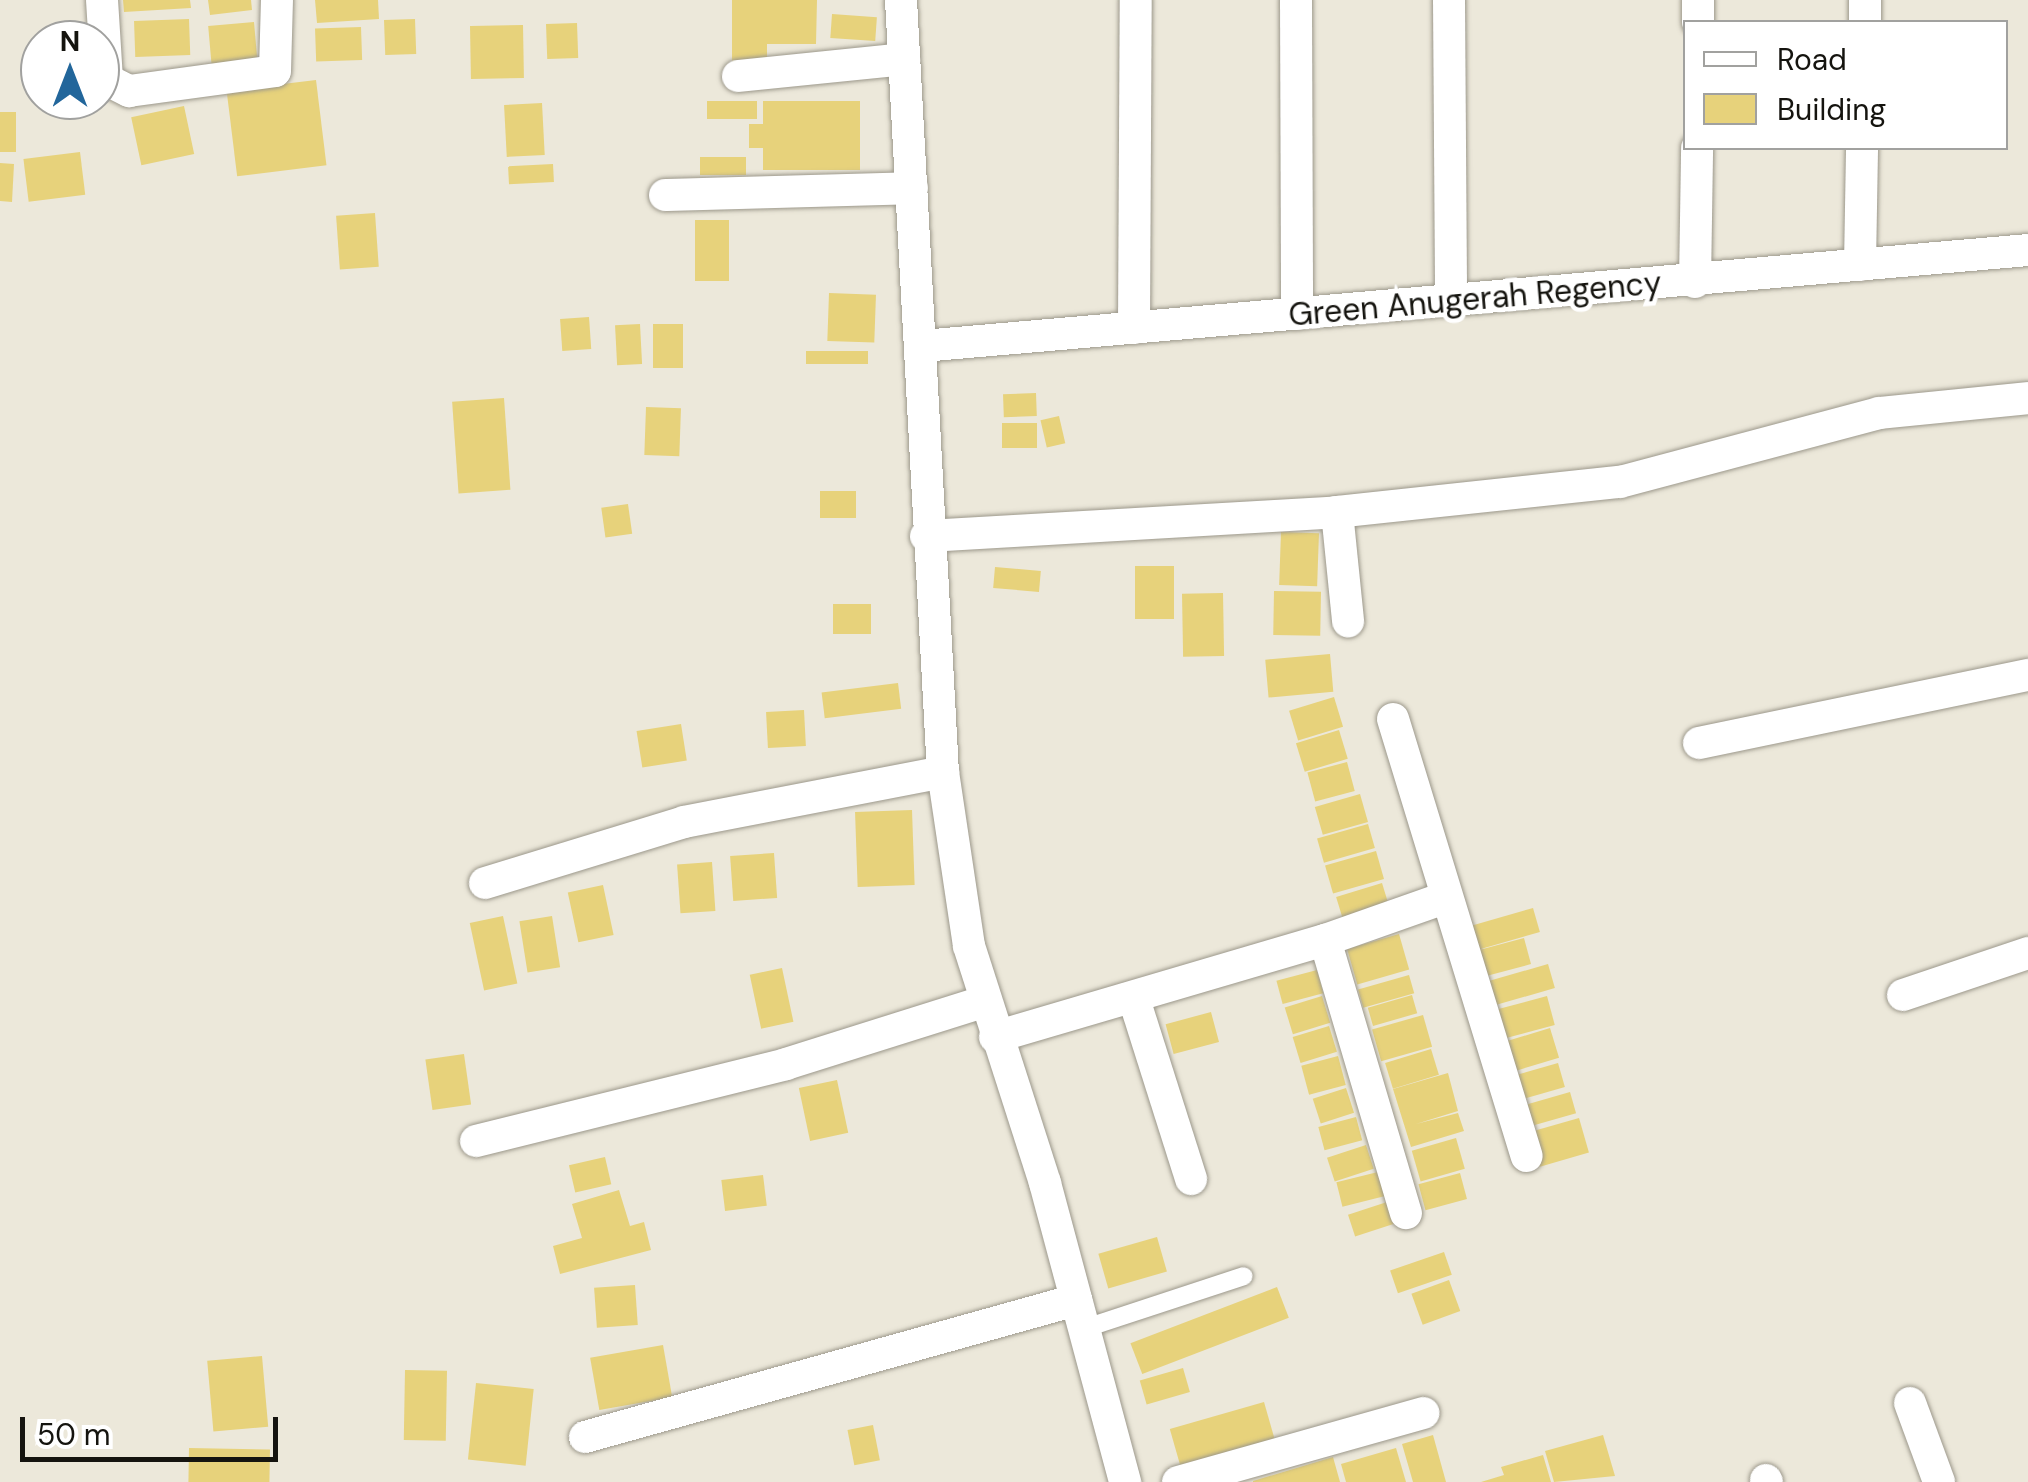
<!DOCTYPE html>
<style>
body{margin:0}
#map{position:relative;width:2028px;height:1482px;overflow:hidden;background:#ece8da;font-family:"DM Sans",sans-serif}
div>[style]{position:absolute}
.building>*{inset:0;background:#e7d27b;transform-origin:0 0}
.roads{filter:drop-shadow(0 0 2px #9c988b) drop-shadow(0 0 2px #9c988b)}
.lane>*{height:18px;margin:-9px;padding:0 9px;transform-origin:9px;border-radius:9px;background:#fff}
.street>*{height:32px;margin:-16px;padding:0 16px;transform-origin:16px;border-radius:16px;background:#fff}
span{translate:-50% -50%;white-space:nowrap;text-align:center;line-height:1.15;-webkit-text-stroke:9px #fff;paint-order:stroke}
.street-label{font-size:32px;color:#15140f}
.legend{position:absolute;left:1683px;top:20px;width:325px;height:130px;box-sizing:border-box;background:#fff;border:2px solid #a1a19f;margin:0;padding:12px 18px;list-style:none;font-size:30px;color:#15140f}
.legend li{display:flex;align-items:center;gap:20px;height:50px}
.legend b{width:50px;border:2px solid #a1a19f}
.north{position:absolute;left:20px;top:20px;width:100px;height:100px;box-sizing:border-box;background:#fff;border:2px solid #a1a19f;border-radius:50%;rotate:0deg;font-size:28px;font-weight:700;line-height:40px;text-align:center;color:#15140f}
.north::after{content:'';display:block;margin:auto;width:35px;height:45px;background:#22669b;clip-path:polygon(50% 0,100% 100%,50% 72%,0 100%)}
.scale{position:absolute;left:20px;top:1417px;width:258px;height:45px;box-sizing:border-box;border:5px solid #15140f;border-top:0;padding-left:12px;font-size:30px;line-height:35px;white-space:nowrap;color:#15140f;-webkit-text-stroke:8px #fff;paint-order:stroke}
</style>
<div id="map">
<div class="building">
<div style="clip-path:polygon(123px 0,190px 0,191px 8px,124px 12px)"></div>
<div style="clip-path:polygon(208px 0,251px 0,252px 10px,210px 15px)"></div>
<div style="clip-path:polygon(315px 0,378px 0,379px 19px,317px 23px)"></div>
<div style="clip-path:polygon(732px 0,817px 0,816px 44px,767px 44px,767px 70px,732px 70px)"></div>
<div style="left:832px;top:14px;width:45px;height:24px;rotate:4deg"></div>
<div style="left:189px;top:19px;width:36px;height:55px;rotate:88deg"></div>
<div style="left:415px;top:19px;width:35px;height:31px;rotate:88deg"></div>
<div style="left:254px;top:22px;width:42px;height:46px;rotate:85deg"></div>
<div style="left:577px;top:23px;width:35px;height:31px;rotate:88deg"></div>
<div style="left:523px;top:25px;width:53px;height:53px;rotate:89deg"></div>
<div style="left:361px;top:27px;width:33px;height:46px;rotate:88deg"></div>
<div style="left:316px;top:80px;width:86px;height:90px;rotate:83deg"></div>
<div style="left:707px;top:101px;width:50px;height:18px"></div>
<div style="clip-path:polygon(763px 101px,860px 101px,860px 170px,763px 170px,763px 148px,749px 148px,749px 124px,763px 124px)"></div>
<div style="left:542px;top:103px;width:52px;height:38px;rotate:87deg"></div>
<div style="left:184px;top:106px;width:49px;height:54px;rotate:78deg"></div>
<div style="left:0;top:112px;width:16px;height:40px"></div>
<div style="left:80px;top:152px;width:43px;height:57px;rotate:83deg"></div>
<div style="left:700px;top:157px;width:46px;height:18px"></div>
<div style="clip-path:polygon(0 163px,14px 164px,12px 202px,0 201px)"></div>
<div style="left:553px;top:164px;width:18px;height:45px;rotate:87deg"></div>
<div style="left:375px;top:213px;width:54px;height:39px;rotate:86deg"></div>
<div style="left:695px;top:220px;width:34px;height:61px"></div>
<div style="left:829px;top:293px;width:47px;height:48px;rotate:2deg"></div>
<div style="left:589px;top:317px;width:32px;height:29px;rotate:86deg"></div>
<div style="left:640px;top:324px;width:40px;height:25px;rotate:87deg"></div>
<div style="left:683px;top:324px;width:44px;height:30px;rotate:90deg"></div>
<div style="left:806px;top:351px;width:62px;height:13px"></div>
<div style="left:1036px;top:393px;width:23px;height:33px;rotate:88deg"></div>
<div style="left:504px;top:398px;width:92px;height:52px;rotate:86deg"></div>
<div style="left:646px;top:407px;width:35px;height:48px;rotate:2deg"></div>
<div style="left:1059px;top:416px;width:28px;height:19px;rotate:77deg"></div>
<div style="left:1037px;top:423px;width:25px;height:35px;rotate:90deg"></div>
<div style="left:820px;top:491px;width:36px;height:27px"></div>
<div style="left:628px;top:504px;width:30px;height:27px;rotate:82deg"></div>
<div style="left:1281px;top:532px;width:38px;height:53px;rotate:2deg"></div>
<div style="left:1135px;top:566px;width:39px;height:53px"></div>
<div style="left:995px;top:567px;width:46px;height:21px;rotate:5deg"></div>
<div style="left:1274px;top:591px;width:47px;height:44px;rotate:1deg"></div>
<div style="left:1223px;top:593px;width:63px;height:41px;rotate:89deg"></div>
<div style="left:871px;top:604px;width:30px;height:38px;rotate:90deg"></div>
<div style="left:1330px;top:654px;width:38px;height:65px;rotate:85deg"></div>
<div style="left:898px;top:683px;width:26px;height:77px;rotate:83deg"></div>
<div style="left:1334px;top:697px;width:31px;height:47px;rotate:73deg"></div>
<div style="left:804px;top:710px;width:36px;height:38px;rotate:87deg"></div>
<div style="left:681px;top:724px;width:37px;height:45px;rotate:81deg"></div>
<div style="left:1339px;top:730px;width:30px;height:45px;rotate:73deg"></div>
<div style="left:1347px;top:762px;width:30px;height:41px;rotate:75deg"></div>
<div style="left:1360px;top:794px;width:29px;height:47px;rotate:74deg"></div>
<div style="left:912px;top:810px;width:75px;height:57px;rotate:88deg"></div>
<div style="left:1368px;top:824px;width:25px;height:53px;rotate:74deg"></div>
<div style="left:1376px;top:851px;width:29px;height:53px;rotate:74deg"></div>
<div style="left:774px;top:853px;width:45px;height:44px;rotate:86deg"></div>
<div style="left:712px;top:862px;width:49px;height:35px;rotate:86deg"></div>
<div style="left:1382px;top:883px;width:27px;height:48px;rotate:73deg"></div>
<div style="left:603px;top:885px;width:51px;height:36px;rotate:78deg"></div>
<div style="left:1533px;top:908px;width:25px;height:66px;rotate:74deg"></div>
<div style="left:503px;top:916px;width:69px;height:34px;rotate:78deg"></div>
<div style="left:552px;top:916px;width:52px;height:33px;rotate:81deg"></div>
<div style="left:1399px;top:934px;width:37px;height:54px;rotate:74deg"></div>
<div style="left:1524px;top:938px;width:27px;height:59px;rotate:75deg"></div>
<div style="left:1548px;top:964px;width:25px;height:68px;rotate:74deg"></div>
<div style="left:782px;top:968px;width:55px;height:33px;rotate:78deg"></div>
<div style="left:1317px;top:970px;width:24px;height:42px;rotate:75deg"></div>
<div style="left:1409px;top:975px;width:19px;height:53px;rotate:74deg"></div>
<div style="left:1412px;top:995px;width:19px;height:46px;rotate:74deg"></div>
<div style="left:1322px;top:996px;width:28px;height:39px;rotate:73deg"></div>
<div style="left:1547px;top:996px;width:30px;height:60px;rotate:75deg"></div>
<div style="left:1211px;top:1012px;width:31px;height:47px;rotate:75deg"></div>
<div style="left:1423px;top:1015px;width:33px;height:53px;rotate:74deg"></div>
<div style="left:1329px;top:1026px;width:27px;height:38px;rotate:73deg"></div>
<div style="left:1550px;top:1028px;width:31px;height:55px;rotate:73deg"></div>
<div style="left:1431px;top:1049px;width:27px;height:48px;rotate:73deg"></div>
<div style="left:464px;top:1054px;width:51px;height:39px;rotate:82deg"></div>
<div style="left:1338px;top:1056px;width:30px;height:38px;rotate:75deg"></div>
<div style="left:1558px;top:1063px;width:25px;height:49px;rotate:74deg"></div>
<div style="clip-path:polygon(1448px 1073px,1458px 1111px,1416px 1124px,1458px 1113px,1464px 1131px,1411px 1147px,1393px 1089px)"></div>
<div style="left:837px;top:1080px;width:54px;height:39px;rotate:78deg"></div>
<div style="left:1346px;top:1088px;width:26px;height:35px;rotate:72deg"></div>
<div style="left:1570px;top:1092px;width:22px;height:53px;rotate:74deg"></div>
<div style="left:1356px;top:1117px;width:24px;height:39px;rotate:75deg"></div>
<div style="left:1579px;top:1118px;width:36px;height:51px;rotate:74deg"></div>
<div style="left:1456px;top:1138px;width:32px;height:46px;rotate:74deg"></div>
<div style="left:1366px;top:1145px;width:25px;height:41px;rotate:72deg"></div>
<div style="left:605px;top:1157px;width:28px;height:37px;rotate:77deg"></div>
<div style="left:1382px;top:1171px;width:25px;height:47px;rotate:76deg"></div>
<div style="left:1460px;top:1173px;width:27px;height:43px;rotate:75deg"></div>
<div style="left:763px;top:1175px;width:31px;height:42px;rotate:83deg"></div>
<div style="clip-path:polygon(619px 1190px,630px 1226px,644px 1222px,651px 1250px,560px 1274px,553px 1246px,582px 1238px,572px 1204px)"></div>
<div style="left:1387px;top:1202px;width:23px;height:41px;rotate:72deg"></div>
<div style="left:1157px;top:1237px;width:36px;height:61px;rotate:74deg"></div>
<div style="left:1444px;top:1252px;width:24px;height:57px;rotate:71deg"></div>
<div style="left:1449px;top:1280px;width:33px;height:40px;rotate:70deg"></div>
<div style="left:635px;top:1285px;width:40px;height:41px;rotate:86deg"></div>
<div style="left:1277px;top:1287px;width:33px;height:157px;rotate:69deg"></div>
<div style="left:663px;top:1345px;width:53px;height:74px;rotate:80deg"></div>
<div style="left:262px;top:1356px;width:71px;height:55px;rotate:85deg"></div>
<div style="left:1183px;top:1368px;width:25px;height:45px;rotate:74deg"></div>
<div style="left:405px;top:1370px;width:42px;height:70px;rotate:1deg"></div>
<div style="left:476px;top:1383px;width:58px;height:77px;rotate:6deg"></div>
<div style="left:1264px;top:1402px;width:41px;height:98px;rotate:74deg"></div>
<div style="left:873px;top:1425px;width:36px;height:26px;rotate:79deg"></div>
<div style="clip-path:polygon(1433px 1435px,1446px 1482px,1413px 1482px,1402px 1444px)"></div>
<div style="clip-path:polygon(1603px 1435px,1615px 1476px,1554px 1482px,1545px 1451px)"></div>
<div style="left:189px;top:1448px;width:81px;height:34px;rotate:1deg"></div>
<div style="clip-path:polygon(1396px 1448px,1406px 1482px,1346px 1482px,1341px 1464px)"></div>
<div style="clip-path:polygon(1543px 1455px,1551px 1482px,1481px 1482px,1504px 1475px,1501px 1467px)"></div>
<div style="clip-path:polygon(1333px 1457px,1340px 1482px,1253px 1482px,1253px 1481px)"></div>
</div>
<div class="roads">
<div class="lane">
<div style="left:1083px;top:1329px;width:169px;rotate:-18.2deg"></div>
</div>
<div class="street">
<div style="left:102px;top:0;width:80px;rotate:86.4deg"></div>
<div style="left:107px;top:80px;width:25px;rotate:27deg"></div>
<div style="left:129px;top:91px;width:147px;rotate:-7.8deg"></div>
<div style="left:275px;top:71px;width:71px;rotate:-88.4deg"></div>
<div style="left:901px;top:0;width:773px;rotate:86.89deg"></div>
<div style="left:943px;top:772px;width:176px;rotate:81.5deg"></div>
<div style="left:969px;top:946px;width:249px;rotate:72.2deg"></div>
<div style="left:1045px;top:1183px;width:310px;rotate:75deg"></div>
<div style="left:1296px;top:0;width:314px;rotate:89.8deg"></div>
<div style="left:1449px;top:0;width:300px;rotate:89.6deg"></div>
<div style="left:1698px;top:22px;width:22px;rotate:-90deg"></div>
<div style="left:1865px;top:22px;width:22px;rotate:-90deg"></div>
<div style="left:738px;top:76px;width:167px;rotate:-5.8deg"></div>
<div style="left:665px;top:195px;width:247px;rotate:-1.6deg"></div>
<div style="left:1860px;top:265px;width:117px;rotate:-89deg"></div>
<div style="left:1695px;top:282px;width:134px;rotate:-89.1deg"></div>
<div style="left:1134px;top:328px;width:328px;rotate:-89.7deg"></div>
<div style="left:922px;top:346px;width:1110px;rotate:-4.96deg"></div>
<div style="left:1337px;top:512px;width:110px;rotate:84.2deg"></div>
<div style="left:926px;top:536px;width:412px;rotate:-3.3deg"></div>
<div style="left:1337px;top:512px;width:285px;rotate:-6.1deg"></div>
<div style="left:1620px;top:482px;width:268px;rotate:-14.9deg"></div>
<div style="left:1879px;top:413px;width:150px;rotate:-5.7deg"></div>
<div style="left:1393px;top:719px;width:457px;rotate:73deg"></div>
<div style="left:1699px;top:743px;width:336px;rotate:-11.7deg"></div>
<div style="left:485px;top:883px;width:208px;rotate:-17deg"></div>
<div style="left:684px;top:822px;width:264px;rotate:-10.9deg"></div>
<div style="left:1325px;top:940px;width:285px;rotate:73.5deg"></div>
<div style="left:1903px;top:995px;width:132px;rotate:-18.6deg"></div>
<div style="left:1134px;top:999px;width:189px;rotate:72.4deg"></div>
<div style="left:995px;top:1037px;width:344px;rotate:-16.4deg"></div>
<div style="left:1325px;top:940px;width:126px;rotate:-19.4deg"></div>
<div style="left:476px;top:1141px;width:319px;rotate:-13.9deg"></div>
<div style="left:786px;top:1064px;width:207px;rotate:-17.5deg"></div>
<div style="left:1910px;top:1403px;width:84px;rotate:69.8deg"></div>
<div style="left:585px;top:1437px;width:510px;rotate:-15.59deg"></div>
<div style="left:1766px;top:1480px;width:2px;rotate:63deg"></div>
<div style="left:1178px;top:1482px;width:255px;rotate:-15.7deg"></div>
</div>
</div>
<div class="street-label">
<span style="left:1475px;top:299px;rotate:-5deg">Green Anugerah Regency</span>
</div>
<ul class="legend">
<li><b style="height:12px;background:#fff"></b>Road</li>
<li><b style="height:28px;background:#e7d27b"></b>Building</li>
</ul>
<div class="north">N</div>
<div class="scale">50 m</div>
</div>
